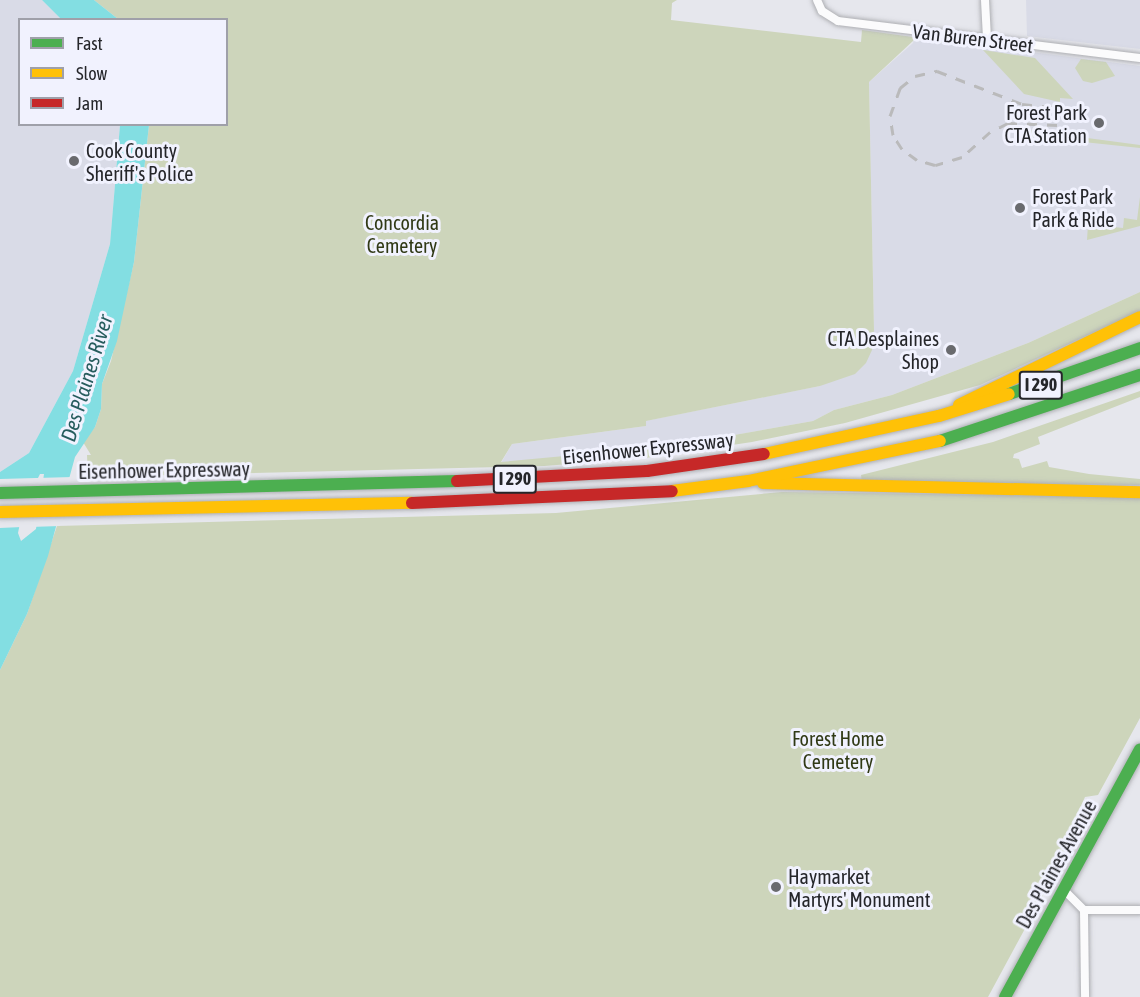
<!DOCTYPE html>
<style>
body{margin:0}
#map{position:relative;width:1140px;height:997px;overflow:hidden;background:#e6e7ed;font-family:"Asap Condensed",sans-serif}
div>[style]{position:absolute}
.built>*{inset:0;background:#d9dbe7}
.green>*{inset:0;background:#cdd5bb}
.water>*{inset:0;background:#83dee2}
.pier>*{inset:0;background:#e6e7ed}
.roads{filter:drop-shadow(0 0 2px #aeafb3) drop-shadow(0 0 2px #aeafb3)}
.street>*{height:8px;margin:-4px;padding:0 4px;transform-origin:4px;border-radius:4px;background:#fbfbfc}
.fast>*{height:12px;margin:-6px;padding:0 6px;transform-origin:6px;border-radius:6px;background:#4caf50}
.slow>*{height:12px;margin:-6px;padding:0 6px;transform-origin:6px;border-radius:6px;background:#ffc107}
.jam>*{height:12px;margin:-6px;padding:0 6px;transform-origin:6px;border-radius:6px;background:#c62828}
.rail>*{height:3px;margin-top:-1.5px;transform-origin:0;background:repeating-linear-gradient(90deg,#bababb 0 10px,transparent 0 20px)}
.dots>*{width:16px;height:16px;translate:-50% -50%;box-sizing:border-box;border:3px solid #f1f2fe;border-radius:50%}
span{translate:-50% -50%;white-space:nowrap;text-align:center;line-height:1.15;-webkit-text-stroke:6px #f1f2fe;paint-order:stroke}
.shield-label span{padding:2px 4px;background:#f1f2fe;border:2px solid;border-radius:4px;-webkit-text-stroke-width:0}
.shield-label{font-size:18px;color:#25262a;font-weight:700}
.street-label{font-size:20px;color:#25262a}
.poi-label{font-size:20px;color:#25262a}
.right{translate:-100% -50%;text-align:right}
.left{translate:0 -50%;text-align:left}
.park-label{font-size:20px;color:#303915}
.water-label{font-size:21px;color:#275d5e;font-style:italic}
.legend{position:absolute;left:18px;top:18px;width:210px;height:108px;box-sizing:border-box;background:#f1f2fe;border:2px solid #9fa0a9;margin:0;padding:8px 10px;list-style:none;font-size:18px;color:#25262a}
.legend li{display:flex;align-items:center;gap:12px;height:30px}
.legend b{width:30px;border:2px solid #9fa0a9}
</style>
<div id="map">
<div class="built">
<div style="clip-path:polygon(0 0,42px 0,61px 19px,20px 20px,20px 124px,120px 125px,110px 244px,73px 371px,29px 453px,0 472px)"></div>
<div style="clip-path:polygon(1026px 0,1140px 0,1140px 49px,1027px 36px)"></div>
<div style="clip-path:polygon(915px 37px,1140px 66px,1140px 292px,1028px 343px,892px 395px,834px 410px,813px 421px,673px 446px,501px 463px,512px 444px,646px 426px,645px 421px,820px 386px,874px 330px,869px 82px,913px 43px)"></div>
</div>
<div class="green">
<div style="clip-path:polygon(94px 0,677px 0,672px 3px,671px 20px,861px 42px,862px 30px,1022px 52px,914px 40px,869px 82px,874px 330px,872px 350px,866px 363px,855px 374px,820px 386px,646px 421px,646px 426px,512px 444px,501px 462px,672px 446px,813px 421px,834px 410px,892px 395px,1028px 343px,1140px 292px,1140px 311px,980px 385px,845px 423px,752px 442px,645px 458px,544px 466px,88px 477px,87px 455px,91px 455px,83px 442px,95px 427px,101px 409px,102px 384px,111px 361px,134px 262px,149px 125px,226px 124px,226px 20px,118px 19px)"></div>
<div style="clip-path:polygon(983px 50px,1035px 58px,1073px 99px,1060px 98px,1060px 102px,1024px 94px)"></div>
<div style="clip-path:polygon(1081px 59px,1106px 62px,1115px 76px,1092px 83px,1083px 81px,1075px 68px)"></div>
<div style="clip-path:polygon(1027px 130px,1140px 145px,1140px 148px,1027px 136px)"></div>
<div style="clip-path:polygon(1140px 197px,1140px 226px,1087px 240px,1088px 224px,1123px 228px,1124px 218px,1137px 220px)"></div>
<div style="clip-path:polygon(1140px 391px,1140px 397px,1038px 437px,1040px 444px,1014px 454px,1013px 458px,1019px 459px,1022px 468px,1047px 461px,1049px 467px,1089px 474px,1140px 479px,1140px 485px,862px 482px,861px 475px,993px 442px)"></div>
<div style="clip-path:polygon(782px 492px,1140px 497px,1140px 718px,1098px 795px,1085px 797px,1075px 819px,1080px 827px,988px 997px,0 997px,0 670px,27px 614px,57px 526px,556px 513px)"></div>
</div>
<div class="water">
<div style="clip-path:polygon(42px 0,94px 0,118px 19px,61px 19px)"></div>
<div style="clip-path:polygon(evenodd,120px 125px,149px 125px,134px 262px,117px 341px,102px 384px,101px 409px,95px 427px,75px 457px,48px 556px,27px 614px,0 670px,0 472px,29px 453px,73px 371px,110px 244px,120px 125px,40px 474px,44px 474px,36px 529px,21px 541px,18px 533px,23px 508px,40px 474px)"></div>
</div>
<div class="pier">
<div style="clip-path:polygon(73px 477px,60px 526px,30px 527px,33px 526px,39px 484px,26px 509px,22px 527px,0 528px,0 479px)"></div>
</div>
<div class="roads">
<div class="street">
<div style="left:817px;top:0;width:12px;rotate:66deg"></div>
<div style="left:822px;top:11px;width:19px;rotate:32deg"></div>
<div style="left:838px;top:21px;width:304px;rotate:7deg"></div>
<div style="left:985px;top:0;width:39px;rotate:87deg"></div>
<div style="left:1064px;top:890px;width:28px;rotate:45deg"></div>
<div style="left:1084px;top:910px;width:56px"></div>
<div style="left:1084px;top:910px;width:87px;rotate:89.3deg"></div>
</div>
<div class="fast">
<div style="left:1009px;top:394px;width:139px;rotate:-19.3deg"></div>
<div style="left:940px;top:441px;width:211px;rotate:-18.3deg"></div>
<div style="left:0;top:493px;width:457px;rotate:-1.5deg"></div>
<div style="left:1005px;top:997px;width:282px;rotate:-61.4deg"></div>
</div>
<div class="slow">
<div style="left:959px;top:405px;width:201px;rotate:-25.9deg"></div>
<div style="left:764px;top:454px;width:179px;rotate:-12.3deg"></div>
<div style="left:939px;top:416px;width:73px;rotate:-17.4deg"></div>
<div style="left:763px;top:483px;width:377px;rotate:1.4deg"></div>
<div style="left:672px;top:491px;width:77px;rotate:-7.5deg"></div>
<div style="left:748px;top:481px;width:196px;rotate:-11.8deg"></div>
<div style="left:0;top:512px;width:412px;rotate:-1.3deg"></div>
</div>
<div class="jam">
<div style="left:457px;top:481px;width:190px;rotate:-3deg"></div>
<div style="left:647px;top:471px;width:118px;rotate:-8.3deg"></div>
<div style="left:412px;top:503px;width:260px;rotate:-2.6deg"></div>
</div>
</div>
<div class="rail">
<div style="left:1057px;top:125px;width:49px;rotate:-177.7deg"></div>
<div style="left:1008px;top:123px;width:20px;rotate:153deg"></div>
<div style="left:990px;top:132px;width:38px;rotate:138deg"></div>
<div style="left:962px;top:157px;width:28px;rotate:163deg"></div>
<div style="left:935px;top:165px;width:19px;rotate:-164deg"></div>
<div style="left:917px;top:160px;width:19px;rotate:-144deg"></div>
<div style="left:902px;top:149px;width:17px;rotate:-123deg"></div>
<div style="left:893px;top:135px;width:19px;rotate:-99deg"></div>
<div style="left:890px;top:116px;width:30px;rotate:-70deg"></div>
<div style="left:900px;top:88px;width:19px;rotate:-39deg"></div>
<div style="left:915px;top:76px;width:23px;rotate:-13deg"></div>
<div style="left:937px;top:71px;width:91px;rotate:21.2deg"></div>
<div style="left:1022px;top:104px;width:37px;rotate:6deg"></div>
</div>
<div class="dots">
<div style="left:1099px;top:123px;background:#696a6e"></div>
<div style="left:74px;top:161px;background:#696a6e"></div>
<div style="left:1020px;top:208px;background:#696a6e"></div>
<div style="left:951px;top:350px;background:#696a6e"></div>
<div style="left:776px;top:887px;background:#696a6e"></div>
</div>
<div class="shield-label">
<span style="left:1041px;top:385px">I 290</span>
<span style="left:515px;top:479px">I 290</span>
</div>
<div class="street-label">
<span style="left:973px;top:38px;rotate:7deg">Van Buren Street</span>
<span style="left:648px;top:448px;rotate:-6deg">Eisenhower Expressway</span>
<span style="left:164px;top:470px;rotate:-1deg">Eisenhower Expressway</span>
<span style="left:1056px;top:864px;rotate:-61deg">Des Plaines Avenue</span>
</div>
<div class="poi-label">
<span class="right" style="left:1087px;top:124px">Forest Park<br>CTA Station</span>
<span class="left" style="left:86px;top:162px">Cook County<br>Sheriff's Police</span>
<span class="left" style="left:1032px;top:208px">Forest Park<br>Park &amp; Ride</span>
<span class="right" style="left:939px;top:350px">CTA Desplaines<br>Shop</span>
<span class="left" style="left:788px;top:888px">Haymarket<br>Martyrs' Monument</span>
</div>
<div class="park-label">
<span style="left:402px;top:234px">Concordia<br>Cemetery</span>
<span style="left:838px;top:750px">Forest Home<br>Cemetery</span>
</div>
<div class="water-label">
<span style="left:86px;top:378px;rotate:-73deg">Des Plaines River</span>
</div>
<ul class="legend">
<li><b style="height:8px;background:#4caf50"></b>Fast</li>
<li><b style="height:8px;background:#ffc107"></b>Slow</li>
<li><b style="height:8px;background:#c62828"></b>Jam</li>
</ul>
</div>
